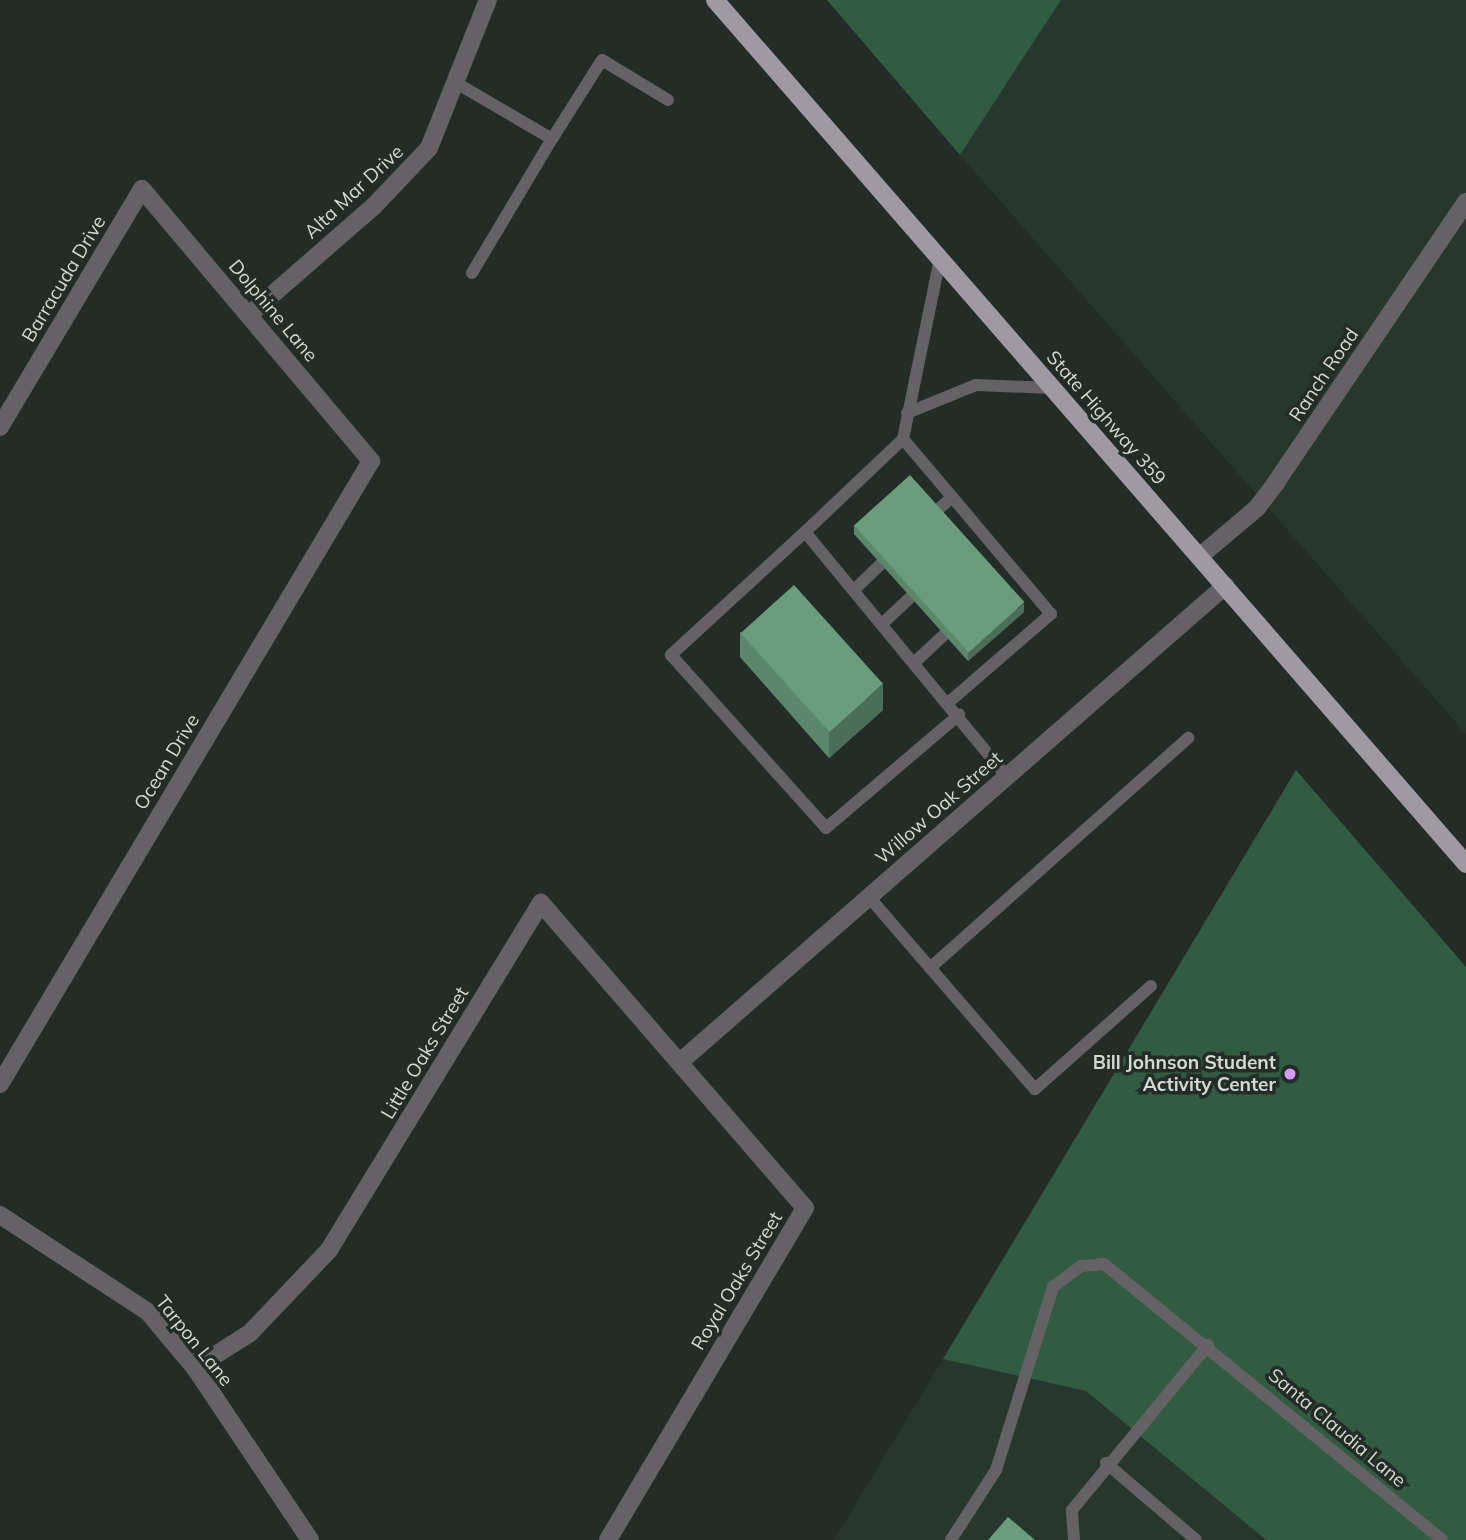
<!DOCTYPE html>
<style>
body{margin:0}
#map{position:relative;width:1466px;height:1540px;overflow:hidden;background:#242c27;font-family:Mulish,sans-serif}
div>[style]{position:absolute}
.built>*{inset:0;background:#28372d}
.green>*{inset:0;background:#315c42}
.service>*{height:12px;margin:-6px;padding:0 6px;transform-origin:6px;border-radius:6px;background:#656266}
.minor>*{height:18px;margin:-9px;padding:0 9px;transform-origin:9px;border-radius:9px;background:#656266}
.primary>*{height:18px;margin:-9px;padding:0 9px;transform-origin:9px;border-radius:9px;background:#9f9aa2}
.wall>*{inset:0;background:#5c876c}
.shaded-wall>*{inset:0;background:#4b6e58}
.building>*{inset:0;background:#6b9d7d;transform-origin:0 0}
.dots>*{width:19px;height:19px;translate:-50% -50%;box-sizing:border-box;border:4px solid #242c27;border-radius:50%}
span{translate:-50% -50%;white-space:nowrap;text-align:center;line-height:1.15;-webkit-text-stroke:7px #242c27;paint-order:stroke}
.street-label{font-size:19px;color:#d4d9d5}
.poi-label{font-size:19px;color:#d4d9d5;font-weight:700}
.right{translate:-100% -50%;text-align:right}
</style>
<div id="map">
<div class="built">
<div style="clip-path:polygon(1061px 0,1466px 0,1466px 734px,960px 155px)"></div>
<div style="clip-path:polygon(943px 1359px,1086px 1391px,1266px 1540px,834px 1540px)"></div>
</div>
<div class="green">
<div style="clip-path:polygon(827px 0,1061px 0,960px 155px)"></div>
<div style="clip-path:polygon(1296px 770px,1466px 967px,1466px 1540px,1266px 1540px,1086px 1391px,943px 1359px)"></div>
</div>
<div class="service">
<div style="left:458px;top:84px;width:109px;rotate:30.3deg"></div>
<div style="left:552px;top:139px;width:93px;rotate:-57.7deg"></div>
<div style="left:602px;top:60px;width:77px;rotate:31.2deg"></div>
<div style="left:472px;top:273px;width:156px;rotate:-59.2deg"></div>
<div style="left:907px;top:413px;width:74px;rotate:-22.1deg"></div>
<div style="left:976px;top:385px;width:76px;rotate:2.3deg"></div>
<div style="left:903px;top:439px;width:184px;rotate:-78.4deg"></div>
<div style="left:935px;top:512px;width:23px;rotate:-41deg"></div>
<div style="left:805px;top:532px;width:182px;rotate:137.5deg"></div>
<div style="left:671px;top:655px;width:232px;rotate:48.1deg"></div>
<div style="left:826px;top:828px;width:175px;rotate:-40.4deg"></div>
<div style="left:854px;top:590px;width:37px;rotate:-44deg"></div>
<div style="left:882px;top:624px;width:40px;rotate:-43deg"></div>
<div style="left:915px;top:662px;width:40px;rotate:-43deg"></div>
<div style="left:949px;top:702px;width:135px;rotate:-40.8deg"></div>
<div style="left:1051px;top:614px;width:229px;rotate:-130.2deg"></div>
<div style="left:903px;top:439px;width:135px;rotate:136.5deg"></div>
<div style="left:805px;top:532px;width:318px;rotate:50.5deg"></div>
<div style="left:869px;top:897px;width:254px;rotate:49.2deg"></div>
<div style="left:1035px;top:1089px;width:155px;rotate:-41.6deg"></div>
<div style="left:930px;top:968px;width:346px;rotate:-41.7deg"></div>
<div style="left:1106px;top:1463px;width:118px;rotate:40.5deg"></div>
<div style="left:951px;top:1540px;width:83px;rotate:-57.3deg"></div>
<div style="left:996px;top:1470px;width:192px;rotate:-72.7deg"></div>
<div style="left:1053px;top:1287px;width:35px;rotate:-37deg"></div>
<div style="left:1081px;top:1266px;width:23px;rotate:-5deg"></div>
<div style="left:1104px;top:1264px;width:436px;rotate:39.2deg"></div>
<div style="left:1074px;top:1540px;width:30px;rotate:-94deg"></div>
<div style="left:1072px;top:1510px;width:214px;rotate:-50.5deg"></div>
</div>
<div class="minor">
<div style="left:249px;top:315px;width:166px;rotate:-41.1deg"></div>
<div style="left:374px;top:206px;width:80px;rotate:-46.5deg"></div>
<div style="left:429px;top:148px;width:159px;rotate:-68.3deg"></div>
<div style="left:0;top:427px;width:277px;rotate:-59.2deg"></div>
<div style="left:142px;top:189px;width:356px;rotate:49.9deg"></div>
<div style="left:371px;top:461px;width:725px;rotate:120.77deg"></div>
<div style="left:1199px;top:557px;width:76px;rotate:-40.2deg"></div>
<div style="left:1257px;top:508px;width:34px;rotate:-53deg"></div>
<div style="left:1277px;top:481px;width:337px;rotate:-55.9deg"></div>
<div style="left:680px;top:1062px;width:724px;rotate:-41.13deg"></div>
<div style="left:0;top:1215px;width:177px;rotate:33.2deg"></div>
<div style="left:148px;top:1312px;width:73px;rotate:50deg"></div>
<div style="left:195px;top:1368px;width:207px;rotate:56.2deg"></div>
<div style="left:195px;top:1368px;width:65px;rotate:-32.5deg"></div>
<div style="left:250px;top:1333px;width:115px;rotate:-46.4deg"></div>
<div style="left:329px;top:1250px;width:407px;rotate:-58.6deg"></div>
<div style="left:541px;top:903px;width:403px;rotate:49.1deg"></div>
<div style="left:805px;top:1208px;width:386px;rotate:120.7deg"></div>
</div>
<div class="primary">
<div style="left:715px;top:0;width:1145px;rotate:49deg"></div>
</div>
<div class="wall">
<div style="clip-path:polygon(854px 525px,1024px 612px,968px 661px,854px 534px)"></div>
<div style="clip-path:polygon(740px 632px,883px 710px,829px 758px,740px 657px)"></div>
</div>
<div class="shaded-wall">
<div style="clip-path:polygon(1024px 603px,1024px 612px,968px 661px,968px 653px)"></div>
<div style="clip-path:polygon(883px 684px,883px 710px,829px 758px,829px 732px)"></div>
</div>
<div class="building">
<div style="left:910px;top:475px;width:171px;height:75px;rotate:48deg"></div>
<div style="left:794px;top:585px;width:133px;height:72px;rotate:48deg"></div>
<div style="clip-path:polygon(1008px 1517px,1035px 1540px,988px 1540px)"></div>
</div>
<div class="dots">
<div style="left:1290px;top:1074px;background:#d89af8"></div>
</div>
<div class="street-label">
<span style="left:354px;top:192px;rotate:-43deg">Alta Mar Drive</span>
<span style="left:64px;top:279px;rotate:-59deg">Barracuda Drive</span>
<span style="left:273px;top:311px;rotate:50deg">Dolphine Lane</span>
<span style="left:1324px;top:375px;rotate:-56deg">Ranch Road</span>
<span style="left:1106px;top:418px;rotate:49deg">State Highway 359</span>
<span style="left:167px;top:762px;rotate:-59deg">Ocean Drive</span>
<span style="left:939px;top:808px;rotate:-41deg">Willow Oak Street</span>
<span style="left:425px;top:1053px;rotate:-59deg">Little Oaks Street</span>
<span style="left:737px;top:1281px;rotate:-59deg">Royal Oaks Street</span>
<span style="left:194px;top:1341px;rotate:51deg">Tarpon Lane</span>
<span style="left:1337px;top:1428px;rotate:40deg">Santa Claudia Lane</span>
</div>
<div class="poi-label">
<span class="right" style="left:1276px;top:1074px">Bill Johnson Student<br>Activity Center</span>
</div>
</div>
